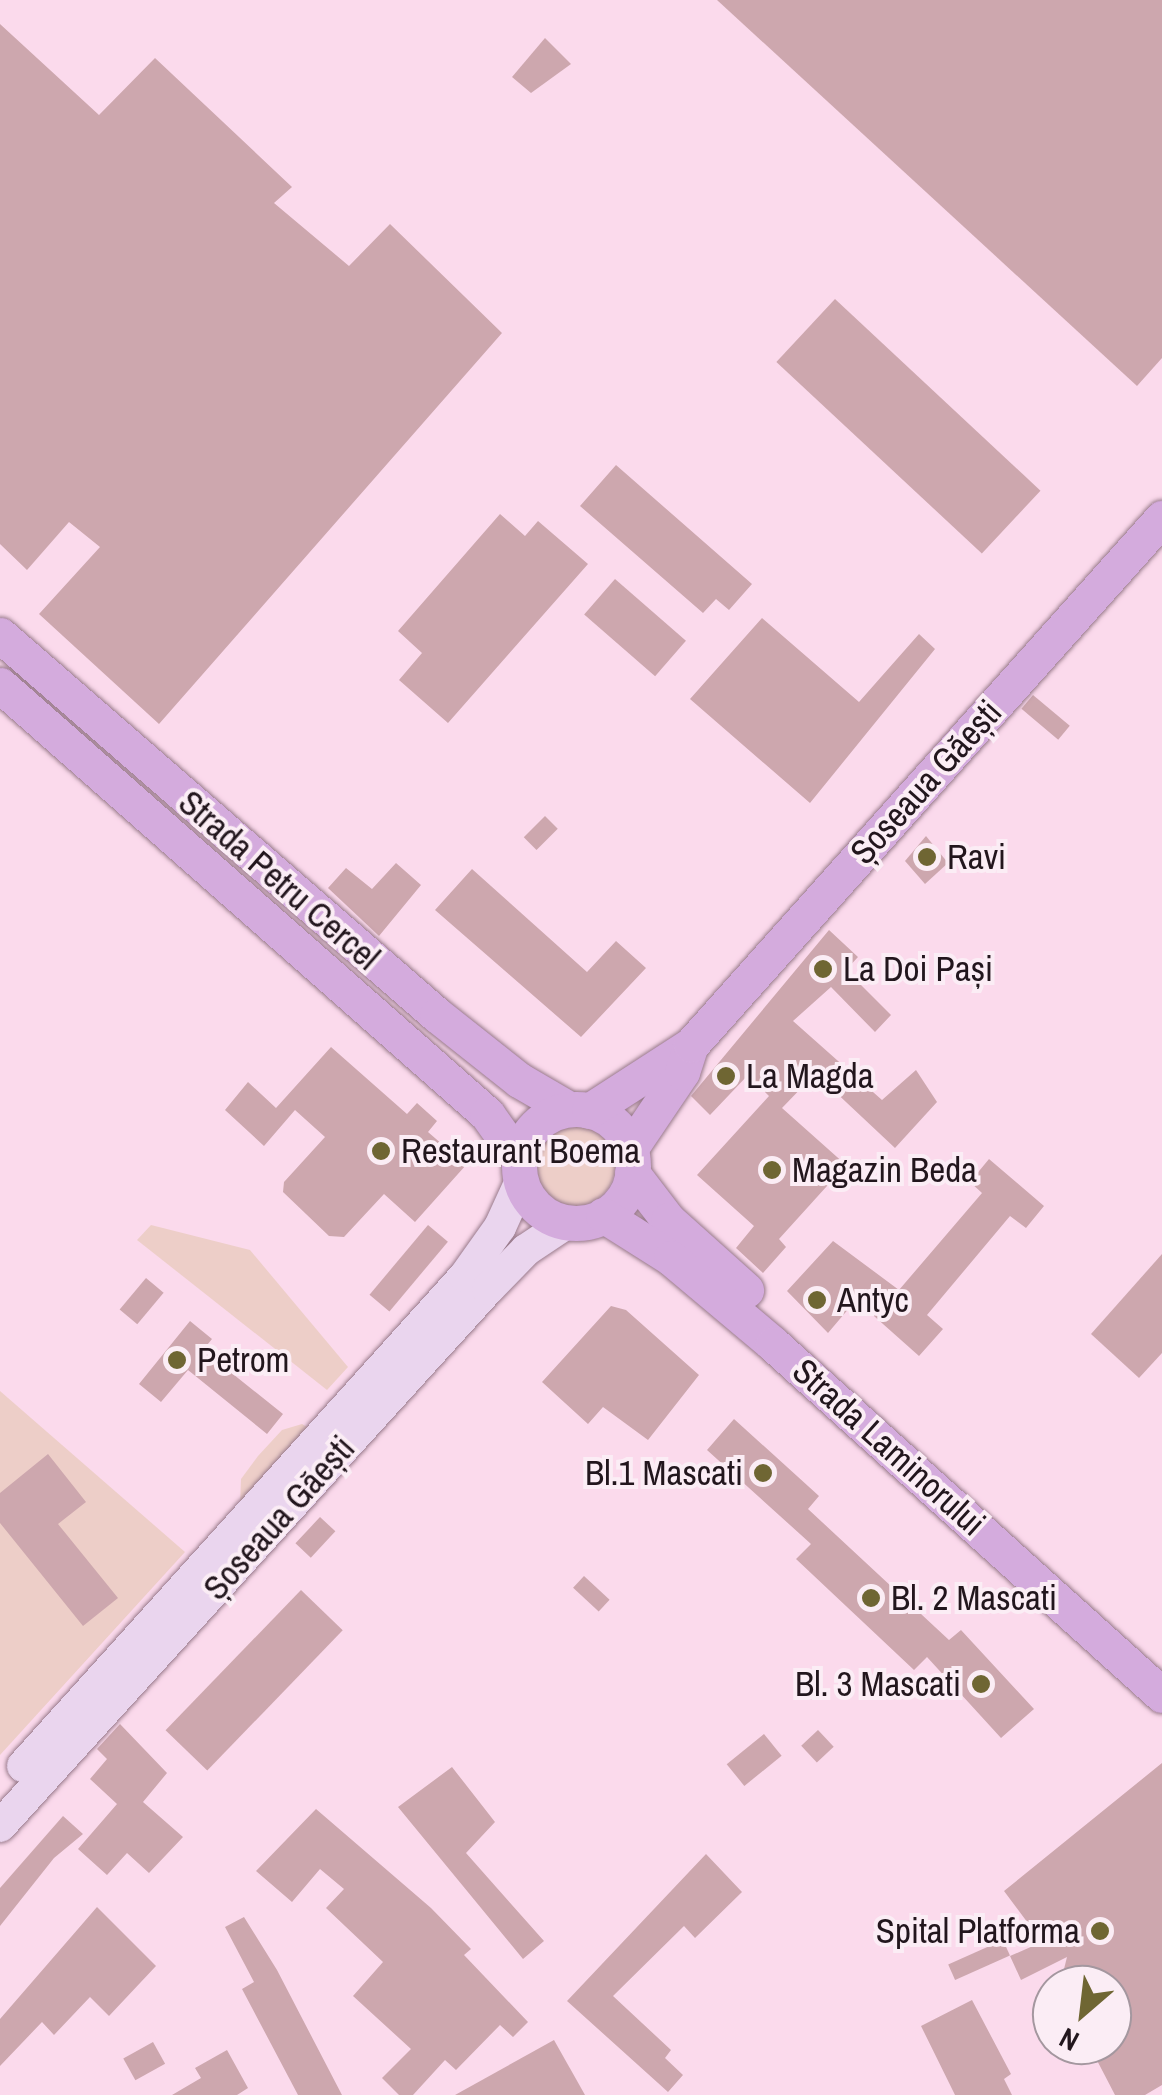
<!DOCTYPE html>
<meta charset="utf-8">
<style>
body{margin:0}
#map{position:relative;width:1162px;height:2095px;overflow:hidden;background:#fbdaec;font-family:"Archivo Narrow",sans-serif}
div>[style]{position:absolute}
.green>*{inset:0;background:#edcec8}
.round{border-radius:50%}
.building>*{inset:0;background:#cda7ae;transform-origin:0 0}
.roads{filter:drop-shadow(0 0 2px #987a8b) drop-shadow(0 0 2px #987a8b)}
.secondary>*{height:32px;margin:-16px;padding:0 16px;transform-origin:16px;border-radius:16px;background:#ead5ee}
.primary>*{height:35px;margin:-17.5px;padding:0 17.5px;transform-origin:17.5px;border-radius:17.5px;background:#d4abdd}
.primary>.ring{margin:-17.5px;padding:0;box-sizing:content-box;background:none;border:35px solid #d4abdd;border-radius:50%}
.dots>*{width:28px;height:28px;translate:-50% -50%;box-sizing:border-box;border:5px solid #fbedf5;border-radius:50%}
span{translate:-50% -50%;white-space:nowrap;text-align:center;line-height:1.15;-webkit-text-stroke:8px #fbedf5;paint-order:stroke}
.street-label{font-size:35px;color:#22161d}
.poi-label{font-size:35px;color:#22161d}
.left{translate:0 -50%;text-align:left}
.right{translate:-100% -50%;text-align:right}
.north{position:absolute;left:1032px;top:1965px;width:100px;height:100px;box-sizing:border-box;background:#fbedf5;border:2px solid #a4979f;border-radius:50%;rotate:208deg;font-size:28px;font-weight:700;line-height:40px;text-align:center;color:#22161d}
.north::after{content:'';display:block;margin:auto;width:35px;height:45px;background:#6f6633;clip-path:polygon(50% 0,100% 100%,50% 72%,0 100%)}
</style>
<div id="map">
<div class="green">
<div class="round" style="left:535px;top:1126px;width:80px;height:80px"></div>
<div style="clip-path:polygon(151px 1225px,250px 1250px,348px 1367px,327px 1390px,137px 1240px)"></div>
<div style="clip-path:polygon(0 1391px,185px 1552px,0 1755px)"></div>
<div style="clip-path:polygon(302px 1424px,307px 1427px,240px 1506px,241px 1479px,258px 1456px,282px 1430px)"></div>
</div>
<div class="building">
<div style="clip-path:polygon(717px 0,1162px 0,1162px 358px,1137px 386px)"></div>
<div style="clip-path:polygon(0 24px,99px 115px,155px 58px,292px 187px,274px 203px,349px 266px,390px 224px,502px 333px,159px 724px,39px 614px,100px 547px,69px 522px,27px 570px,0 544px)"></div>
<div style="clip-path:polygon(545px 38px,571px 64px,531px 93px,512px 77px)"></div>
<div style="left:835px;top:299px;width:281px;height:86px;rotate:43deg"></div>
<div style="clip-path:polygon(616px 465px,752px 584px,729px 610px,716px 599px,703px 613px,580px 506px)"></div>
<div style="clip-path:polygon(500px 514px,525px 536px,538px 521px,588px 564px,448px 723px,399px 680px,422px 653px,398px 631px)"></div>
<div style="left:615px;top:579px;width:94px;height:47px;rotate:41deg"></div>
<div style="clip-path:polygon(762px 618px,859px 702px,919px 634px,935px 649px,810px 803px,690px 699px)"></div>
<div style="left:1033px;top:695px;width:48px;height:18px;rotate:40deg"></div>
<div style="left:545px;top:816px;width:18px;height:30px;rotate:45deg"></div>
<div style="clip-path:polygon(926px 836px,948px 863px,925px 884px,905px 861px)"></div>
<div style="clip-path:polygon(396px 863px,421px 885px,379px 936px,328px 888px,346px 868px,372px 889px)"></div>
<div style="clip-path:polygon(472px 869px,587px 972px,616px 941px,646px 968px,581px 1037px,435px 910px)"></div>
<div style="clip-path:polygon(829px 930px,858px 957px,846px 970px,891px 1015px,875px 1032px,831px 987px,793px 1021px,882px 1100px,916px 1070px,937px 1102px,895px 1148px,830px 1087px,823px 1092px,809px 1080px,782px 1108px,846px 1165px,779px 1239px,786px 1247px,763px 1273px,736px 1248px,754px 1226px,697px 1175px,769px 1096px,748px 1075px,710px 1115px,691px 1096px)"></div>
<div style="clip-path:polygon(331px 1047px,407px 1114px,417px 1103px,437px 1121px,428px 1132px,466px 1165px,415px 1222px,384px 1194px,344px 1237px,329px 1236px,283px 1192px,284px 1182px,325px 1137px,295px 1110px,264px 1146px,225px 1110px,248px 1082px,276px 1108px)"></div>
<div style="clip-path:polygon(989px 1159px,1044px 1206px,1026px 1228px,1010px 1216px,927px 1315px,943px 1329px,919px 1356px,856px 1300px,828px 1333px,787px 1291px,833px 1241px,899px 1290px,982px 1193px,970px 1182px)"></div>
<div style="left:428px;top:1225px;width:26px;height:91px;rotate:40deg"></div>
<div style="clip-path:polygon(1162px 1254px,1162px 1353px,1139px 1378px,1091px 1334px)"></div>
<div style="left:146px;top:1278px;width:23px;height:41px;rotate:40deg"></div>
<div style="clip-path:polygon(611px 1306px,626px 1310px,699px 1375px,648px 1440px,603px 1407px,588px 1424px,542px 1382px)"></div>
<div style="clip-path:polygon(190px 1321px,212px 1339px,203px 1350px,283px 1414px,267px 1434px,188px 1370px,161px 1402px,139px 1384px)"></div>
<div style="clip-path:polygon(734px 1419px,819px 1496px,808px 1509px,949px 1640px,961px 1630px,1034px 1709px,1001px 1738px,927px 1657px,914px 1670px,796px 1559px,811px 1544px,707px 1450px)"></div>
<div style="clip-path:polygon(48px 1454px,86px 1502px,58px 1524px,118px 1598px,83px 1626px,0 1523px,0 1493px)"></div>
<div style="left:320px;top:1517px;width:21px;height:36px;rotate:43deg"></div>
<div style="left:584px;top:1576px;width:35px;height:16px;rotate:43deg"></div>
<div style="left:301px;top:1590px;width:58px;height:195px;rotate:44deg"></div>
<div style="clip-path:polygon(120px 1724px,167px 1773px,143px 1802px,183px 1837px,149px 1873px,127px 1853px,107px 1875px,78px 1849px,117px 1804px,90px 1779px,107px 1759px,97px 1749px)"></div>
<div style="left:818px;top:1730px;width:23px;height:23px;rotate:47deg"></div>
<div style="left:764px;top:1734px;width:28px;height:48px;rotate:51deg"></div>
<div style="clip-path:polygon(1162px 1763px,1162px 2085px,1145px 2095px,1115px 2095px,1089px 2045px,1112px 2045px,1112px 1985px,1060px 1985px,1067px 1957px,1021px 1980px,1010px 1956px,1042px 1942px,1004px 1891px)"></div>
<div style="clip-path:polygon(452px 1767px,495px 1822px,466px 1853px,544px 1941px,523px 1959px,398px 1807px)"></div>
<div style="clip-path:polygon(316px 1809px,431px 1908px,471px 1949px,464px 1955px,528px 2022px,513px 2037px,500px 2025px,456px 2070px,445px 2060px,413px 2095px,399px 2095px,382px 2078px,411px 2049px,353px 1996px,383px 1962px,326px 1908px,344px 1889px,320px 1869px,292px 1902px,256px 1871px)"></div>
<div style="clip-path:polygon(63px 1816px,83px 1834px,54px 1858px,0 1926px,0 1888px)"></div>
<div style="clip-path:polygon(706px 1854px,742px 1892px,695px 1938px,684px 1926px,613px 1996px,671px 2050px,665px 2058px,683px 2075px,668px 2092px,567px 2001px)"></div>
<div style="clip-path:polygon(97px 1907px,156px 1966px,109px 2016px,90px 1997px,54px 2035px,42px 2022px,0 2066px,0 2019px)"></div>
<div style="clip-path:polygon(244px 1917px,277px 1970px,342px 2095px,298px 2095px,242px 1989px,254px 1982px,225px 1927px)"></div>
<div style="left:1003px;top:1940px;width:17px;height:60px;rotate:66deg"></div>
<div style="clip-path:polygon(972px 2000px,1011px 2074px,1004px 2079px,1012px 2095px,955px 2095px,921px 2026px)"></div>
<div style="clip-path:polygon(554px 2040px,585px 2095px,455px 2095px)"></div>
<div style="left:153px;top:2042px;width:25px;height:34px;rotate:61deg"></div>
<div style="clip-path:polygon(227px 2050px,248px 2088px,237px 2095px,172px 2095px,201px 2078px,195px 2068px)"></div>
</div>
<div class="roads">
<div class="secondary">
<div style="left:23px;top:1766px;width:660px;rotate:-47.95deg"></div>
<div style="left:465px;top:1276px;width:60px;rotate:-54.5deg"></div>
<div style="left:500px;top:1227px;width:51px;rotate:-65.5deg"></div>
<div style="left:0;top:1826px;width:726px;rotate:-47.74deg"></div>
<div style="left:488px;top:1289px;width:54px;rotate:-45.7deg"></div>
<div style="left:526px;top:1250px;width:50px;rotate:-33.7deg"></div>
</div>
<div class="primary">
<div style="left:0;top:635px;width:579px;rotate:41.01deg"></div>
<div style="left:437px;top:1015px;width:105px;rotate:38.4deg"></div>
<div style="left:519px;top:1080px;width:58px;rotate:30.1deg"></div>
<div style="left:0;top:685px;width:649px;rotate:41.38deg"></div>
<div style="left:487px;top:1114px;width:55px;rotate:54.6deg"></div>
<div class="ring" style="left:519px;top:1109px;width:79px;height:79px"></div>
<div style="left:589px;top:1111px;width:121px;rotate:-32.9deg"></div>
<div style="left:630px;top:1149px;width:93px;rotate:-56deg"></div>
<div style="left:682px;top:1072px;width:28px;rotate:-72deg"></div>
<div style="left:691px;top:1045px;width:707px;rotate:-48.21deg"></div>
<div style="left:632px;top:1173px;width:59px;rotate:52.5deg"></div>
<div style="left:668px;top:1220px;width:105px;rotate:41.9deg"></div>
<div style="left:603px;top:1215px;width:80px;rotate:32.3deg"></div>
<div style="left:671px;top:1258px;width:133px;rotate:40.1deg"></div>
<div style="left:773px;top:1344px;width:524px;rotate:42.06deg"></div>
</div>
</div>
<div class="dots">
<div style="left:927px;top:857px;background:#6f6633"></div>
<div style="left:823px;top:969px;background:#6f6633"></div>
<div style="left:726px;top:1076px;background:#6f6633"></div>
<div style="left:381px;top:1151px;background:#6f6633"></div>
<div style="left:772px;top:1170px;background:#6f6633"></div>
<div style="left:817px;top:1300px;background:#6f6633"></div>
<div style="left:177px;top:1360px;background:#6f6633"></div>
<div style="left:763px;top:1473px;background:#6f6633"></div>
<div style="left:871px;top:1598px;background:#6f6633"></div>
<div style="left:981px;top:1684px;background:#6f6633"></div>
<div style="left:1100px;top:1931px;background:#6f6633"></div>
</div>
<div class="street-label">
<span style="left:926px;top:782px;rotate:-48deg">Șoseaua Găești</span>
<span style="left:279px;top:880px;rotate:41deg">Strada Petru Cercel</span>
<span style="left:889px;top:1447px;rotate:42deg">Strada Laminorului</span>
<span style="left:279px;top:1518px;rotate:-48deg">Șoseaua Găești</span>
</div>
<div class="poi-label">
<span class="left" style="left:947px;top:857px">Ravi</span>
<span class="left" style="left:843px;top:969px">La Doi Pași</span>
<span class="left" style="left:746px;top:1076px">La Magda</span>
<span class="left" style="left:401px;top:1151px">Restaurant Boema</span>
<span class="left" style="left:792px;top:1170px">Magazin Beda</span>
<span class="left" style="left:837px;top:1300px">Antyc</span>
<span class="left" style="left:197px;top:1360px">Petrom</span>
<span class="right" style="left:743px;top:1473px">Bl.1 Mascati</span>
<span class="left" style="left:891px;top:1598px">Bl. 2 Mascati</span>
<span class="right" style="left:961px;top:1684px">Bl. 3 Mascati</span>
<span class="right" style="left:1080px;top:1931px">Spital Platforma</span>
</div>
<div class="north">N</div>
</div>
